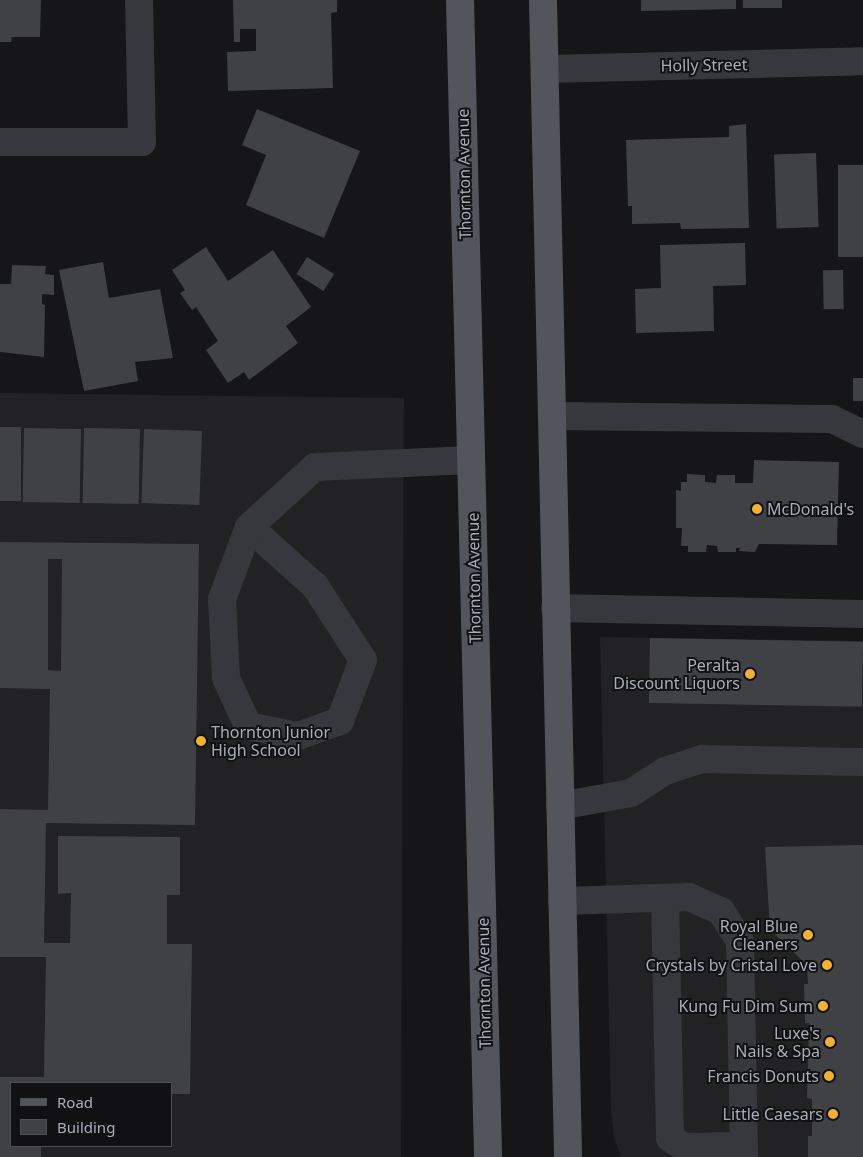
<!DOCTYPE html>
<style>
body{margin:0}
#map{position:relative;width:863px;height:1157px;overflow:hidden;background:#161618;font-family:"Noto Sans",sans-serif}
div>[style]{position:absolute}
.built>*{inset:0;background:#222225}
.building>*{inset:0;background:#404145;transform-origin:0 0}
.minor>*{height:28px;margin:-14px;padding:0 14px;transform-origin:14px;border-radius:14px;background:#37383d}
.major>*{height:28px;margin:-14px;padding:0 14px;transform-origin:14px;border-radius:14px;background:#53555c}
.dots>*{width:14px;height:14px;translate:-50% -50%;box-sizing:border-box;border:2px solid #111113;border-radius:50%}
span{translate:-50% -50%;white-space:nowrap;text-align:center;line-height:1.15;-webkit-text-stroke:4px #111113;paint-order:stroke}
.street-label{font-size:16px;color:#a8adb8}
.poi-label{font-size:16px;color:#a8adb8}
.left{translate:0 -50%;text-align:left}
.right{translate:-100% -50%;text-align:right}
.legend{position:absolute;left:10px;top:1082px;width:162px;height:65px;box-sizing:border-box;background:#111113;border:1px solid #4d4f55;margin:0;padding:6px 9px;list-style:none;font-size:15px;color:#a8adb8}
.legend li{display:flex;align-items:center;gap:10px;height:25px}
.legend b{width:25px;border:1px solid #4d4f55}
</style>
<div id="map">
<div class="built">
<div style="clip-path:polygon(evenodd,0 393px,404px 398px,401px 1157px,0 1157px,0 393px,11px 1083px,171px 1083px,171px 1146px,11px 1146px,11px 1083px)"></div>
<div style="clip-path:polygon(600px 637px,863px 641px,863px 1157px,621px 1157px,614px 1138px,611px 1109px)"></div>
</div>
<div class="building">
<div style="clip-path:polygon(0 0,41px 0,40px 37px,12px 37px,11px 42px,0 42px)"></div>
<div style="clip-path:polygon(233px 0,337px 0,337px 12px,331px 13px,333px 88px,228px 91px,227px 52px,256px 51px,256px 29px,240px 29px,240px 42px,234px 42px)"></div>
<div style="clip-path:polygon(641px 0,736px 0,736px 9px,641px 11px)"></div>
<div style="left:743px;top:0;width:39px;height:8px"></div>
<div style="clip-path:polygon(257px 109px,360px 151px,324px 238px,246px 205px,266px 155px,242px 145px)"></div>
<div style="clip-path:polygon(746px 124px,749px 228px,681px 229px,680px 223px,632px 224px,632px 206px,628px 206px,626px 140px,729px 137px,729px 126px)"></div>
<div style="left:816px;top:153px;width:74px;height:42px;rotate:88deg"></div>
<div style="left:863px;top:165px;width:92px;height:25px;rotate:90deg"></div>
<div style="clip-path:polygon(745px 243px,746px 285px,713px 286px,714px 331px,636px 333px,635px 289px,661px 288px,660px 245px)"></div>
<div style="clip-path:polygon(206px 247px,228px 281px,273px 250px,311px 307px,286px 326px,298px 343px,249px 380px,244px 372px,228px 383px,206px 350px,218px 341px,196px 307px,192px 310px,180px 293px,185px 290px,172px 270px)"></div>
<div style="left:307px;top:257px;width:32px;height:20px;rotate:32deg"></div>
<div style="clip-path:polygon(103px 262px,109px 298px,160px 289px,173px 358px,135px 362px,138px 381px,84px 391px,59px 270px)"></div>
<div style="clip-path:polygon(12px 265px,46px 266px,45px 274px,54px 275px,54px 295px,42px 294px,42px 304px,45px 305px,44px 357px,0 352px,0 284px,11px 284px)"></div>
<div style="left:843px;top:270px;width:39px;height:20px;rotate:89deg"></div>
<div style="left:853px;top:378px;width:10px;height:23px"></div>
<div style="left:0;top:427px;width:21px;height:74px"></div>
<div style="left:24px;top:428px;width:57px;height:74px;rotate:1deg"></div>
<div style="left:84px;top:428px;width:56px;height:75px;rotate:1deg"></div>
<div style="left:144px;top:429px;width:58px;height:74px;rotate:2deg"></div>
<div style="clip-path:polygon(754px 460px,839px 462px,837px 545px,759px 544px,755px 552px,739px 551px,740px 548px,736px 548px,736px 552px,718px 552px,717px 546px,707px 545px,706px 552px,688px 552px,688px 546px,681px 546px,682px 528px,676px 528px,676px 490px,681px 491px,681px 482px,687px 482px,687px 474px,705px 475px,705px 482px,716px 483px,717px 475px,735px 475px,735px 483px,753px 483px)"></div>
<div style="clip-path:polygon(evenodd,0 542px,199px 544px,195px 825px,46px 823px,44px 943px,70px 943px,71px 893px,58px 894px,58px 836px,180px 837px,180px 895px,167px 895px,167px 944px,192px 944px,190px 1094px,171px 1094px,171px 1083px,11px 1083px,11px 1146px,41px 1146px,41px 1157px,0 1157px,0 1077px,44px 1077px,46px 957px,0 957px,0 809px,48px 810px,50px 689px,0 688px,0 542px,48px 559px,62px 559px,61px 671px,48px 670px,48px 559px)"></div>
<div style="left:650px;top:638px;width:213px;height:65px;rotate:1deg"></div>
<div style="clip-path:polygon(863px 845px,863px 1157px,808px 1157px,808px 1136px,812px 1136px,812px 1099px,807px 1098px,809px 1023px,805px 1023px,804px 984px,808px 984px,807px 965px,770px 930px,765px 847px)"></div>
</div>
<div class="minor">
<div style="left:546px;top:69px;width:317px;rotate:-1.4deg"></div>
<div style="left:0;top:142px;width:142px"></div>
<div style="left:142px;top:142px;width:142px;rotate:-91.2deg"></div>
<div style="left:552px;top:416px;width:280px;rotate:0.6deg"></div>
<div style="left:832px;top:419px;width:34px;rotate:26deg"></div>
<div style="left:249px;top:527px;width:89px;rotate:41.8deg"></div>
<div style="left:315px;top:586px;width:88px;rotate:57deg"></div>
<div style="left:363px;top:660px;width:65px;rotate:110.7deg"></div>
<div style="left:340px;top:721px;width:45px;rotate:160.3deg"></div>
<div style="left:298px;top:736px;width:51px;rotate:-168.7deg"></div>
<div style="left:248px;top:726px;width:53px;rotate:-114.6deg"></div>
<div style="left:226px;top:678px;width:79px;rotate:-92.9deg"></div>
<div style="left:222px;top:599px;width:77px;rotate:-69.4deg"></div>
<div style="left:249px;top:527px;width:89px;rotate:-42.3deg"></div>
<div style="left:315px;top:467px;width:156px;rotate:-2.6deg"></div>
<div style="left:555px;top:608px;width:308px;rotate:1.1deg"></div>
<div style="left:560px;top:806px;width:72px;rotate:-10.4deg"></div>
<div style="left:631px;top:793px;width:40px;rotate:-32.9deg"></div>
<div style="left:665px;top:771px;width:40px;rotate:-18deg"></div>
<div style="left:703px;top:759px;width:160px;rotate:1.1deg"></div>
<div style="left:665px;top:898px;width:240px;rotate:88.8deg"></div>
<div style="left:670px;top:1138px;width:17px;rotate:33deg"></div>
<div style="left:684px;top:1147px;width:60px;rotate:-1deg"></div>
<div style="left:562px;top:901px;width:127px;rotate:-1.8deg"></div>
<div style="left:689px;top:897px;width:35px;rotate:24deg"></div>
<div style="left:721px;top:911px;width:36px;rotate:58deg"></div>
<div style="left:740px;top:941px;width:216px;rotate:88.9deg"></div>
</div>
<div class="major">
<div style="left:460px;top:0;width:1157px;rotate:88.61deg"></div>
<div style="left:543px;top:0;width:1157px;rotate:88.76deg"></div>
</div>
<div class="dots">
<div style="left:757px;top:509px;background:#f2b134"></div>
<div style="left:750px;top:674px;background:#f2b134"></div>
<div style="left:201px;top:741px;background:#f2b134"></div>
<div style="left:808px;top:935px;background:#f2b134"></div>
<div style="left:827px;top:965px;background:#f2b134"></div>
<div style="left:823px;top:1006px;background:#f2b134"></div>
<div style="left:830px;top:1042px;background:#f2b134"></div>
<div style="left:829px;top:1076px;background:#f2b134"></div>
<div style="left:833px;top:1114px;background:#f2b134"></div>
</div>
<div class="street-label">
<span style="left:704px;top:65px;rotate:-1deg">Holly Street</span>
<span style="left:464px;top:174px;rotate:-91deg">Thornton Avenue</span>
<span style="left:474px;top:578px;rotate:-91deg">Thornton Avenue</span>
<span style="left:484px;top:983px;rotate:-91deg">Thornton Avenue</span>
</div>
<div class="poi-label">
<span class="left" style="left:767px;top:509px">McDonald's</span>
<span class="right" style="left:740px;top:674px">Peralta<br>Discount Liquors</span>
<span class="left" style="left:211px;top:741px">Thornton Junior<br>High School</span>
<span class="right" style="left:798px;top:935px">Royal Blue<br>Cleaners</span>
<span class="right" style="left:817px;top:965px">Crystals by Cristal Love</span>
<span class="right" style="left:813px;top:1006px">Kung Fu Dim Sum</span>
<span class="right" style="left:820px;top:1042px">Luxe's<br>Nails &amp; Spa</span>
<span class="right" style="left:819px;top:1076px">Francis Donuts</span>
<span class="right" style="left:823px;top:1114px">Little Caesars</span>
</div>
<ul class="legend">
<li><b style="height:6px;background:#53555c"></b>Road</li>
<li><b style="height:14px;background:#404145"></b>Building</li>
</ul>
</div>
